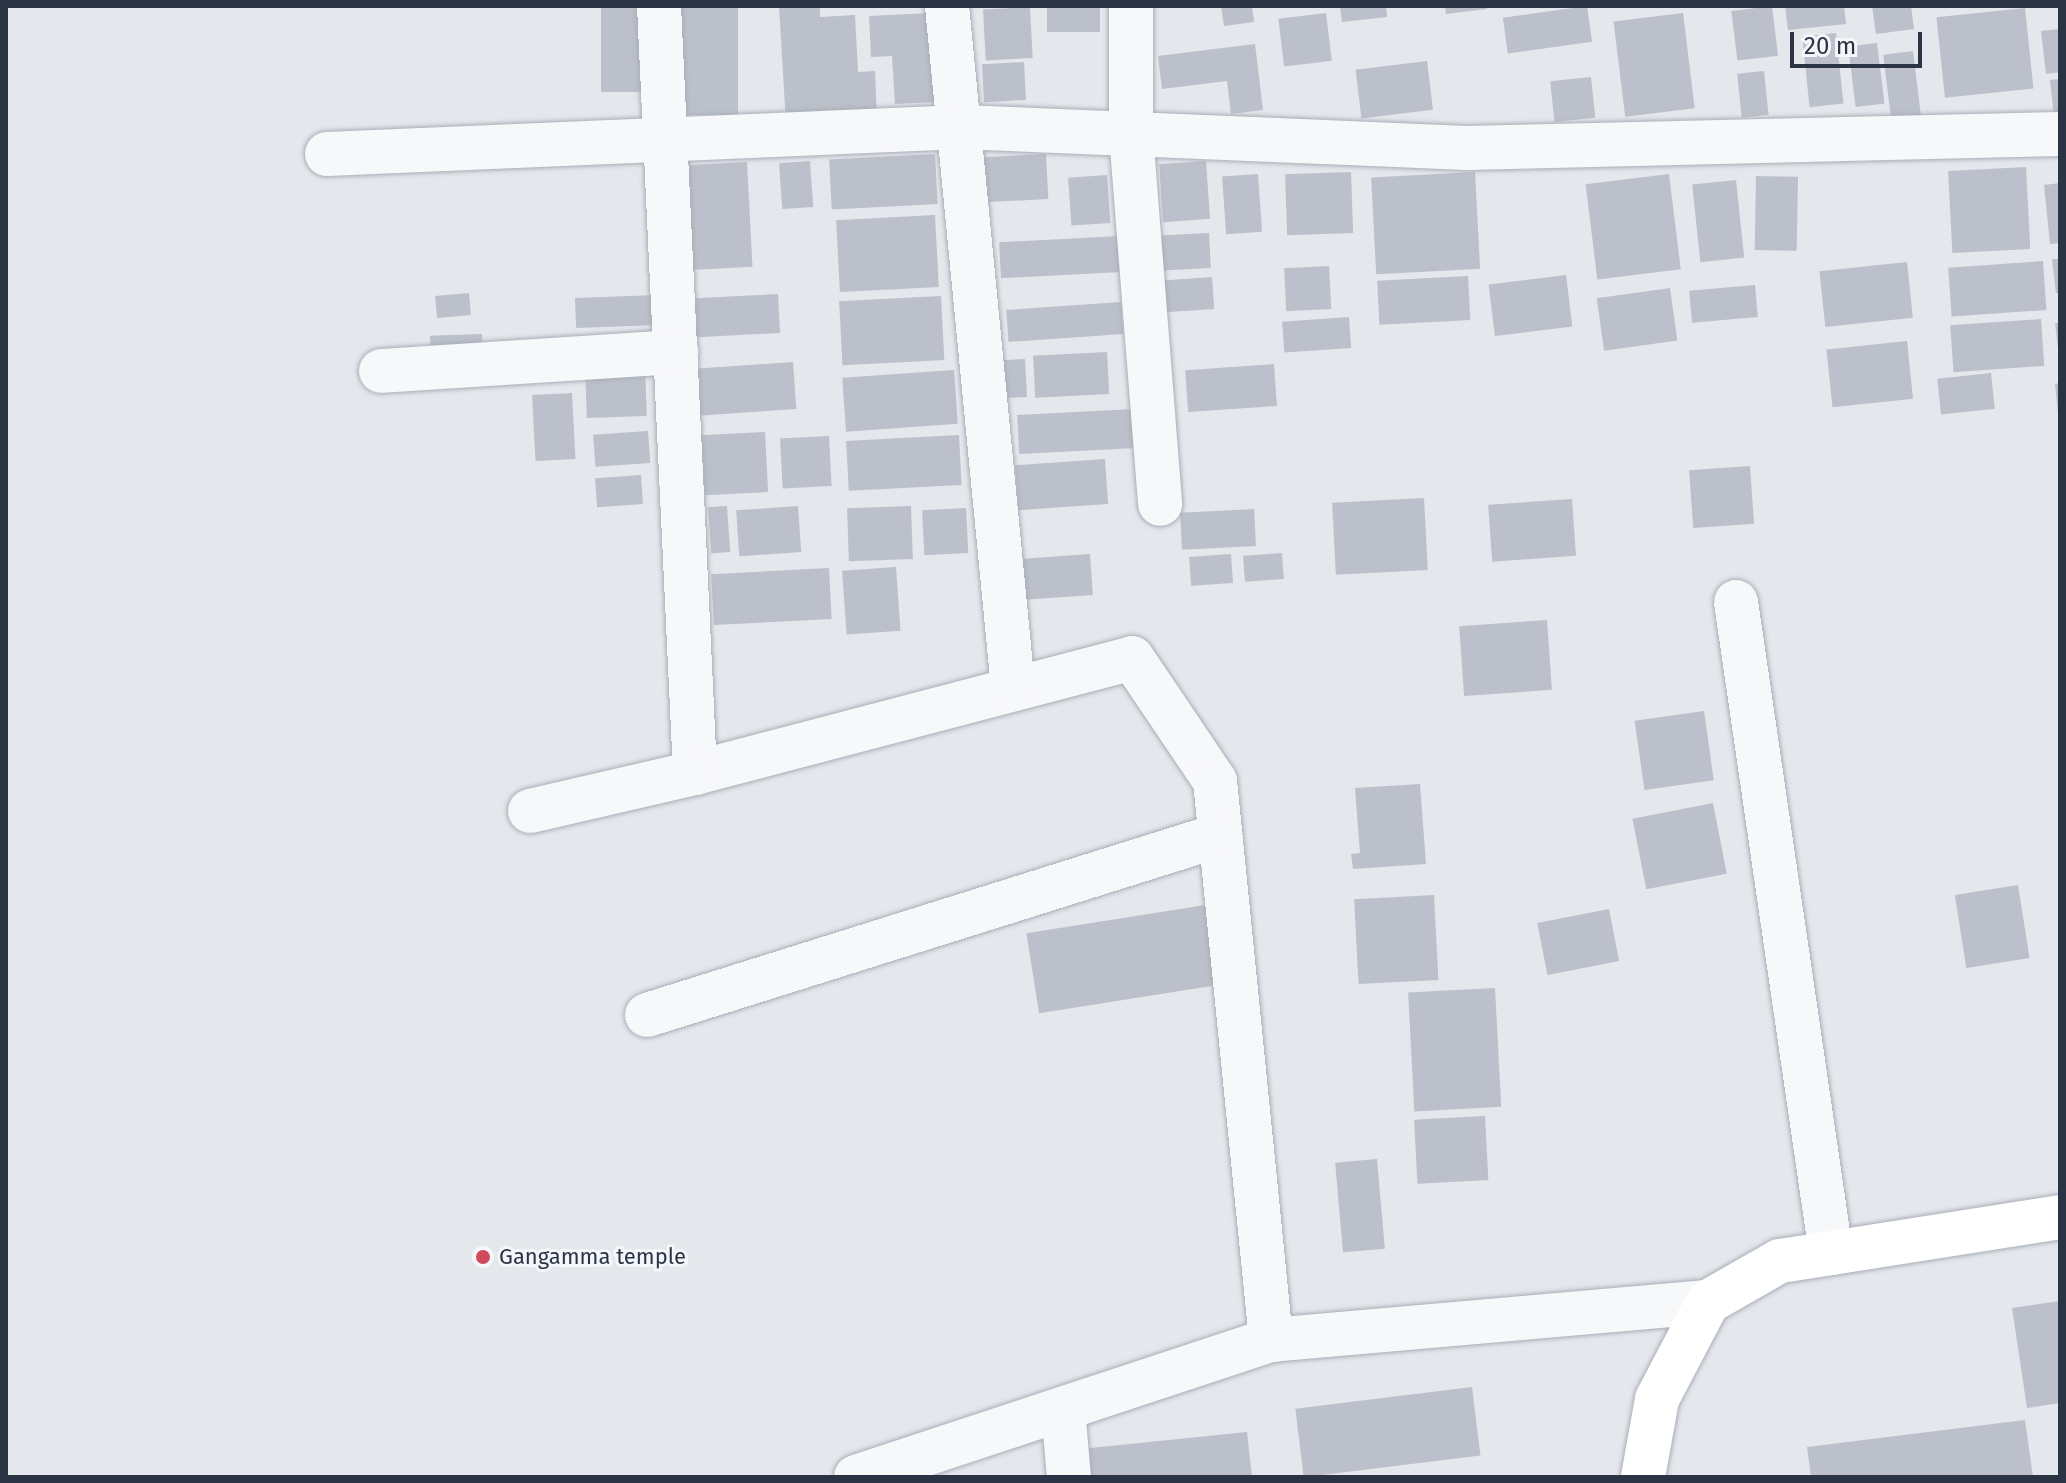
<!DOCTYPE html>
<style>
body{margin:0}
#map{position:relative;width:2066px;height:1483px;overflow:hidden;background:#e4e7ec;font-family:"Fira Sans",sans-serif}
div>[style]{position:absolute}
.building>*{inset:0;background:#bbc0ca;transform-origin:0 0}
.roads{filter:drop-shadow(0 0 2px #a9aeb7) drop-shadow(0 0 2px #a9aeb7)}
.minor>*{height:44px;margin:-22px;padding:0 22px;transform-origin:22px;border-radius:22px;background:#f7f8fa}
.primary>*{height:44px;margin:-22px;padding:0 22px;transform-origin:22px;border-radius:22px;background:#fff}
.dots>*{width:22px;height:22px;translate:-50% -50%;box-sizing:border-box;border:4px solid #f4f6f9;border-radius:50%}
span{translate:-50% -50%;white-space:nowrap;text-align:center;line-height:1.15;-webkit-text-stroke:6px #f4f6f9;paint-order:stroke}
.poi-label{font-size:22px;color:#2b3445}
.left{translate:0 -50%;text-align:left}
.frame{position:absolute;inset:0;border:8px solid #2b3445;pointer-events:none}
.scale{position:absolute;left:1790px;top:32px;width:132px;height:36px;box-sizing:border-box;border:4px solid #2b3445;border-top:0;padding-left:10px;font-size:24px;line-height:28px;white-space:nowrap;color:#2b3445;-webkit-text-stroke:6px #f4f6f9;paint-order:stroke}
</style>
<div id="map">
<div class="building">
<div style="left:601px;top:6px;width:41px;height:86px"></div>
<div style="left:677px;top:6px;width:61px;height:109px"></div>
<div style="clip-path:polygon(779px 6px,820px 6px,820px 17px,855px 15px,858px 72px,875px 71px,877px 118px,786px 123px)"></div>
<div style="left:1047px;top:6px;width:53px;height:26px"></div>
<div style="clip-path:polygon(1221px 6px,1252px 6px,1254px 22px,1224px 26px)"></div>
<div style="clip-path:polygon(1340px 6px,1386px 6px,1387px 17px,1342px 22px)"></div>
<div style="clip-path:polygon(1445px 6px,1487px 6px,1487px 9px,1446px 14px)"></div>
<div style="left:1587px;top:6px;width:36px;height:85px;rotate:82deg"></div>
<div style="left:1772px;top:6px;width:50px;height:41px;rotate:83deg"></div>
<div style="clip-path:polygon(1785px 6px,1844px 6px,1846px 24px,1788px 30px)"></div>
<div style="clip-path:polygon(1872px 6px,1911px 6px,1914px 29px,1876px 34px)"></div>
<div style="left:1030px;top:7px;width:51px;height:47px;rotate:87deg"></div>
<div style="left:2025px;top:8px;width:81px;height:89px;rotate:84deg"></div>
<div style="clip-path:polygon(932px 13px,937px 102px,895px 104px,892px 56px,871px 57px,869px 16px)"></div>
<div style="left:1326px;top:13px;width:48px;height:48px;rotate:83deg"></div>
<div style="left:1683px;top:13px;width:96px;height:70px;rotate:83deg"></div>
<div style="clip-path:polygon(2060px 29px,2060px 72px,2046px 74px,2041px 31px)"></div>
<div style="left:1836px;top:33px;width:71px;height:34px;rotate:84deg"></div>
<div style="left:1877px;top:43px;width:61px;height:29px;rotate:83deg"></div>
<div style="clip-path:polygon(1255px 44px,1263px 110px,1231px 114px,1227px 81px,1162px 89px,1158px 56px)"></div>
<div style="left:1913px;top:51px;width:67px;height:30px;rotate:83deg"></div>
<div style="left:1427px;top:61px;width:49px;height:72px;rotate:83deg"></div>
<div style="left:1024px;top:62px;width:38px;height:42px;rotate:87deg"></div>
<div style="left:1764px;top:71px;width:44px;height:27px;rotate:84deg"></div>
<div style="left:1591px;top:77px;width:41px;height:41px;rotate:84deg"></div>
<div style="clip-path:polygon(2060px 79px,2060px 114px,2054px 115px,2050px 80px)"></div>
<div style="left:935px;top:154px;width:50px;height:106px;rotate:87deg"></div>
<div style="left:1046px;top:154px;width:45px;height:63px;rotate:87deg"></div>
<div style="left:810px;top:161px;width:46px;height:31px;rotate:86deg"></div>
<div style="left:1206px;top:161px;width:58px;height:47px;rotate:86deg"></div>
<div style="left:747px;top:162px;width:105px;height:61px;rotate:87deg"></div>
<div style="left:2026px;top:167px;width:82px;height:78px;rotate:87deg"></div>
<div style="left:1351px;top:172px;width:61px;height:66px;rotate:88deg"></div>
<div style="left:1475px;top:172px;width:97px;height:104px;rotate:87deg"></div>
<div style="left:1258px;top:174px;width:58px;height:36px;rotate:86deg"></div>
<div style="left:1669px;top:174px;width:96px;height:84px;rotate:83deg"></div>
<div style="left:1107px;top:175px;width:48px;height:39px;rotate:86deg"></div>
<div style="left:1756px;top:176px;width:42px;height:74px;rotate:1deg"></div>
<div style="left:1736px;top:180px;width:78px;height:44px;rotate:84deg"></div>
<div style="clip-path:polygon(2060px 183px,2060px 243px,2050px 244px,2044px 185px)"></div>
<div style="left:935px;top:215px;width:72px;height:99px;rotate:87deg"></div>
<div style="left:1209px;top:233px;width:35px;height:49px;rotate:87deg"></div>
<div style="left:1119px;top:236px;width:36px;height:120px;rotate:87deg"></div>
<div style="clip-path:polygon(2052px 259px,2060px 259px,2060px 293px,2056px 293px)"></div>
<div style="left:2043px;top:261px;width:49px;height:95px;rotate:86deg"></div>
<div style="left:1907px;top:262px;width:56px;height:88px;rotate:84deg"></div>
<div style="left:1329px;top:266px;width:43px;height:45px;rotate:87deg"></div>
<div style="left:1566px;top:275px;width:52px;height:78px;rotate:83deg"></div>
<div style="left:1468px;top:276px;width:44px;height:91px;rotate:87deg"></div>
<div style="left:1212px;top:277px;width:32px;height:49px;rotate:86deg"></div>
<div style="left:1755px;top:285px;width:32px;height:66px;rotate:85deg"></div>
<div style="left:1670px;top:288px;width:53px;height:74px;rotate:82deg"></div>
<div style="left:469px;top:293px;width:22px;height:34px;rotate:85deg"></div>
<div style="left:778px;top:294px;width:39px;height:93px;rotate:87deg"></div>
<div style="left:658px;top:295px;width:30px;height:83px;rotate:88deg"></div>
<div style="left:941px;top:296px;width:64px;height:102px;rotate:87deg"></div>
<div style="left:1121px;top:302px;width:32px;height:115px;rotate:86deg"></div>
<div style="left:1349px;top:317px;width:31px;height:67px;rotate:86deg"></div>
<div style="left:2041px;top:319px;width:47px;height:91px;rotate:86deg"></div>
<div style="clip-path:polygon(2055px 323px,2060px 323px,2060px 348px,2058px 348px)"></div>
<div style="left:482px;top:334px;width:26px;height:52px;rotate:88deg"></div>
<div style="left:1907px;top:341px;width:58px;height:81px;rotate:84deg"></div>
<div style="left:1107px;top:352px;width:42px;height:74px;rotate:87deg"></div>
<div style="left:1025px;top:359px;width:38px;height:22px;rotate:87deg"></div>
<div style="left:793px;top:362px;width:47px;height:102px;rotate:86deg"></div>
<div style="left:1274px;top:364px;width:42px;height:89px;rotate:86deg"></div>
<div style="left:645px;top:365px;width:51px;height:60px;rotate:88deg"></div>
<div style="left:954px;top:370px;width:54px;height:112px;rotate:86deg"></div>
<div style="left:1991px;top:373px;width:36px;height:54px;rotate:84deg"></div>
<div style="clip-path:polygon(2060px 383px,2060px 413px,2058px 413px,2055px 384px)"></div>
<div style="left:572px;top:393px;width:66px;height:40px;rotate:87deg"></div>
<div style="left:1134px;top:409px;width:39px;height:117px;rotate:87deg"></div>
<div style="left:648px;top:431px;width:32px;height:55px;rotate:86deg"></div>
<div style="left:765px;top:432px;width:60px;height:64px;rotate:87deg"></div>
<div style="left:959px;top:435px;width:50px;height:113px;rotate:87deg"></div>
<div style="left:829px;top:436px;width:50px;height:49px;rotate:87deg"></div>
<div style="left:1105px;top:459px;width:45px;height:90px;rotate:86deg"></div>
<div style="left:1750px;top:466px;width:58px;height:61px;rotate:86deg"></div>
<div style="left:641px;top:475px;width:29px;height:46px;rotate:86deg"></div>
<div style="left:1424px;top:498px;width:72px;height:92px;rotate:87deg"></div>
<div style="left:1572px;top:499px;width:57px;height:84px;rotate:86deg"></div>
<div style="left:727px;top:506px;width:46px;height:19px;rotate:86deg"></div>
<div style="left:798px;top:506px;width:46px;height:62px;rotate:86deg"></div>
<div style="left:911px;top:506px;width:53px;height:64px;rotate:88deg"></div>
<div style="left:966px;top:508px;width:45px;height:44px;rotate:87deg"></div>
<div style="left:1254px;top:509px;width:37px;height:74px;rotate:87deg"></div>
<div style="left:1282px;top:553px;width:26px;height:39px;rotate:86deg"></div>
<div style="left:1090px;top:554px;width:41px;height:79px;rotate:86deg"></div>
<div style="left:1231px;top:554px;width:29px;height:42px;rotate:86deg"></div>
<div style="left:896px;top:567px;width:64px;height:54px;rotate:86deg"></div>
<div style="left:829px;top:568px;width:51px;height:118px;rotate:87deg"></div>
<div style="left:1547px;top:620px;width:70px;height:88px;rotate:86deg"></div>
<div style="left:1704px;top:711px;width:70px;height:70px;rotate:82deg"></div>
<div style="clip-path:polygon(1420px 784px,1426px 864px,1353px 869px,1351px 854px,1360px 853px,1355px 788px)"></div>
<div style="left:1713px;top:803px;width:72px;height:82px;rotate:79deg"></div>
<div style="left:2018px;top:885px;width:74px;height:64px;rotate:81deg"></div>
<div style="left:1434px;top:895px;width:85px;height:80px;rotate:87deg"></div>
<div style="left:1218px;top:903px;width:81px;height:194px;rotate:81deg"></div>
<div style="left:1609px;top:909px;width:53px;height:73px;rotate:79deg"></div>
<div style="left:1495px;top:988px;width:119px;height:87px;rotate:87deg"></div>
<div style="left:1485px;top:1116px;width:64px;height:71px;rotate:87deg"></div>
<div style="left:1377px;top:1159px;width:90px;height:42px;rotate:85deg"></div>
<div style="clip-path:polygon(2060px 1301px,2060px 1403px,2027px 1408px,2012px 1308px)"></div>
<div style="left:1472px;top:1387px;width:69px;height:178px;rotate:83deg"></div>
<div style="clip-path:polygon(2025px 1420px,2033px 1477px,1811px 1477px,1807px 1447px)"></div>
<div style="clip-path:polygon(1247px 1432px,1252px 1477px,1074px 1477px,1071px 1450px)"></div>
</div>
<div class="roads">
<div class="minor">
<div style="left:659px;top:6px;width:768px;rotate:87.31deg"></div>
<div style="left:695px;top:773px;width:452px;rotate:-14.7deg"></div>
<div style="left:1132px;top:658px;width:148px;rotate:56deg"></div>
<div style="left:1215px;top:781px;width:562px;rotate:84.28deg"></div>
<div style="left:1271px;top:1340px;width:439px;rotate:-5deg"></div>
<div style="left:947px;top:6px;width:685px;rotate:84.47deg"></div>
<div style="left:1131px;top:6px;width:128px;rotate:90deg"></div>
<div style="left:1131px;top:134px;width:371px;rotate:85.5deg"></div>
<div style="left:327px;top:154px;width:636px;rotate:-2.43deg"></div>
<div style="left:962px;top:127px;width:505px;rotate:2.38deg"></div>
<div style="left:1467px;top:148px;width:593px;rotate:-1.35deg"></div>
<div style="left:381px;top:371px;width:296px;rotate:-3.7deg"></div>
<div style="left:1736px;top:602px;width:658px;rotate:81.7deg"></div>
<div style="left:530px;top:811px;width:169px;rotate:-13deg"></div>
<div style="left:647px;top:1015px;width:601px;rotate:-17.44deg"></div>
<div style="left:1063px;top:1409px;width:68px;rotate:85deg"></div>
<div style="left:856px;top:1477px;width:437px;rotate:-18.3deg"></div>
</div>
<div class="primary">
<div style="left:1643px;top:1477px;width:79px;rotate:-79.8deg"></div>
<div style="left:1657px;top:1399px;width:110px;rotate:-62.3deg"></div>
<div style="left:1708px;top:1302px;width:83px;rotate:-29.7deg"></div>
<div style="left:1780px;top:1261px;width:283px;rotate:-8.9deg"></div>
</div>
</div>
<div class="dots">
<div style="left:483px;top:1257px;background:#d1495b"></div>
</div>
<div class="poi-label">
<span class="left" style="left:499px;top:1257px">Gangamma temple</span>
</div>
<div class="frame"></div>
<div class="scale">20 m</div>
</div>
